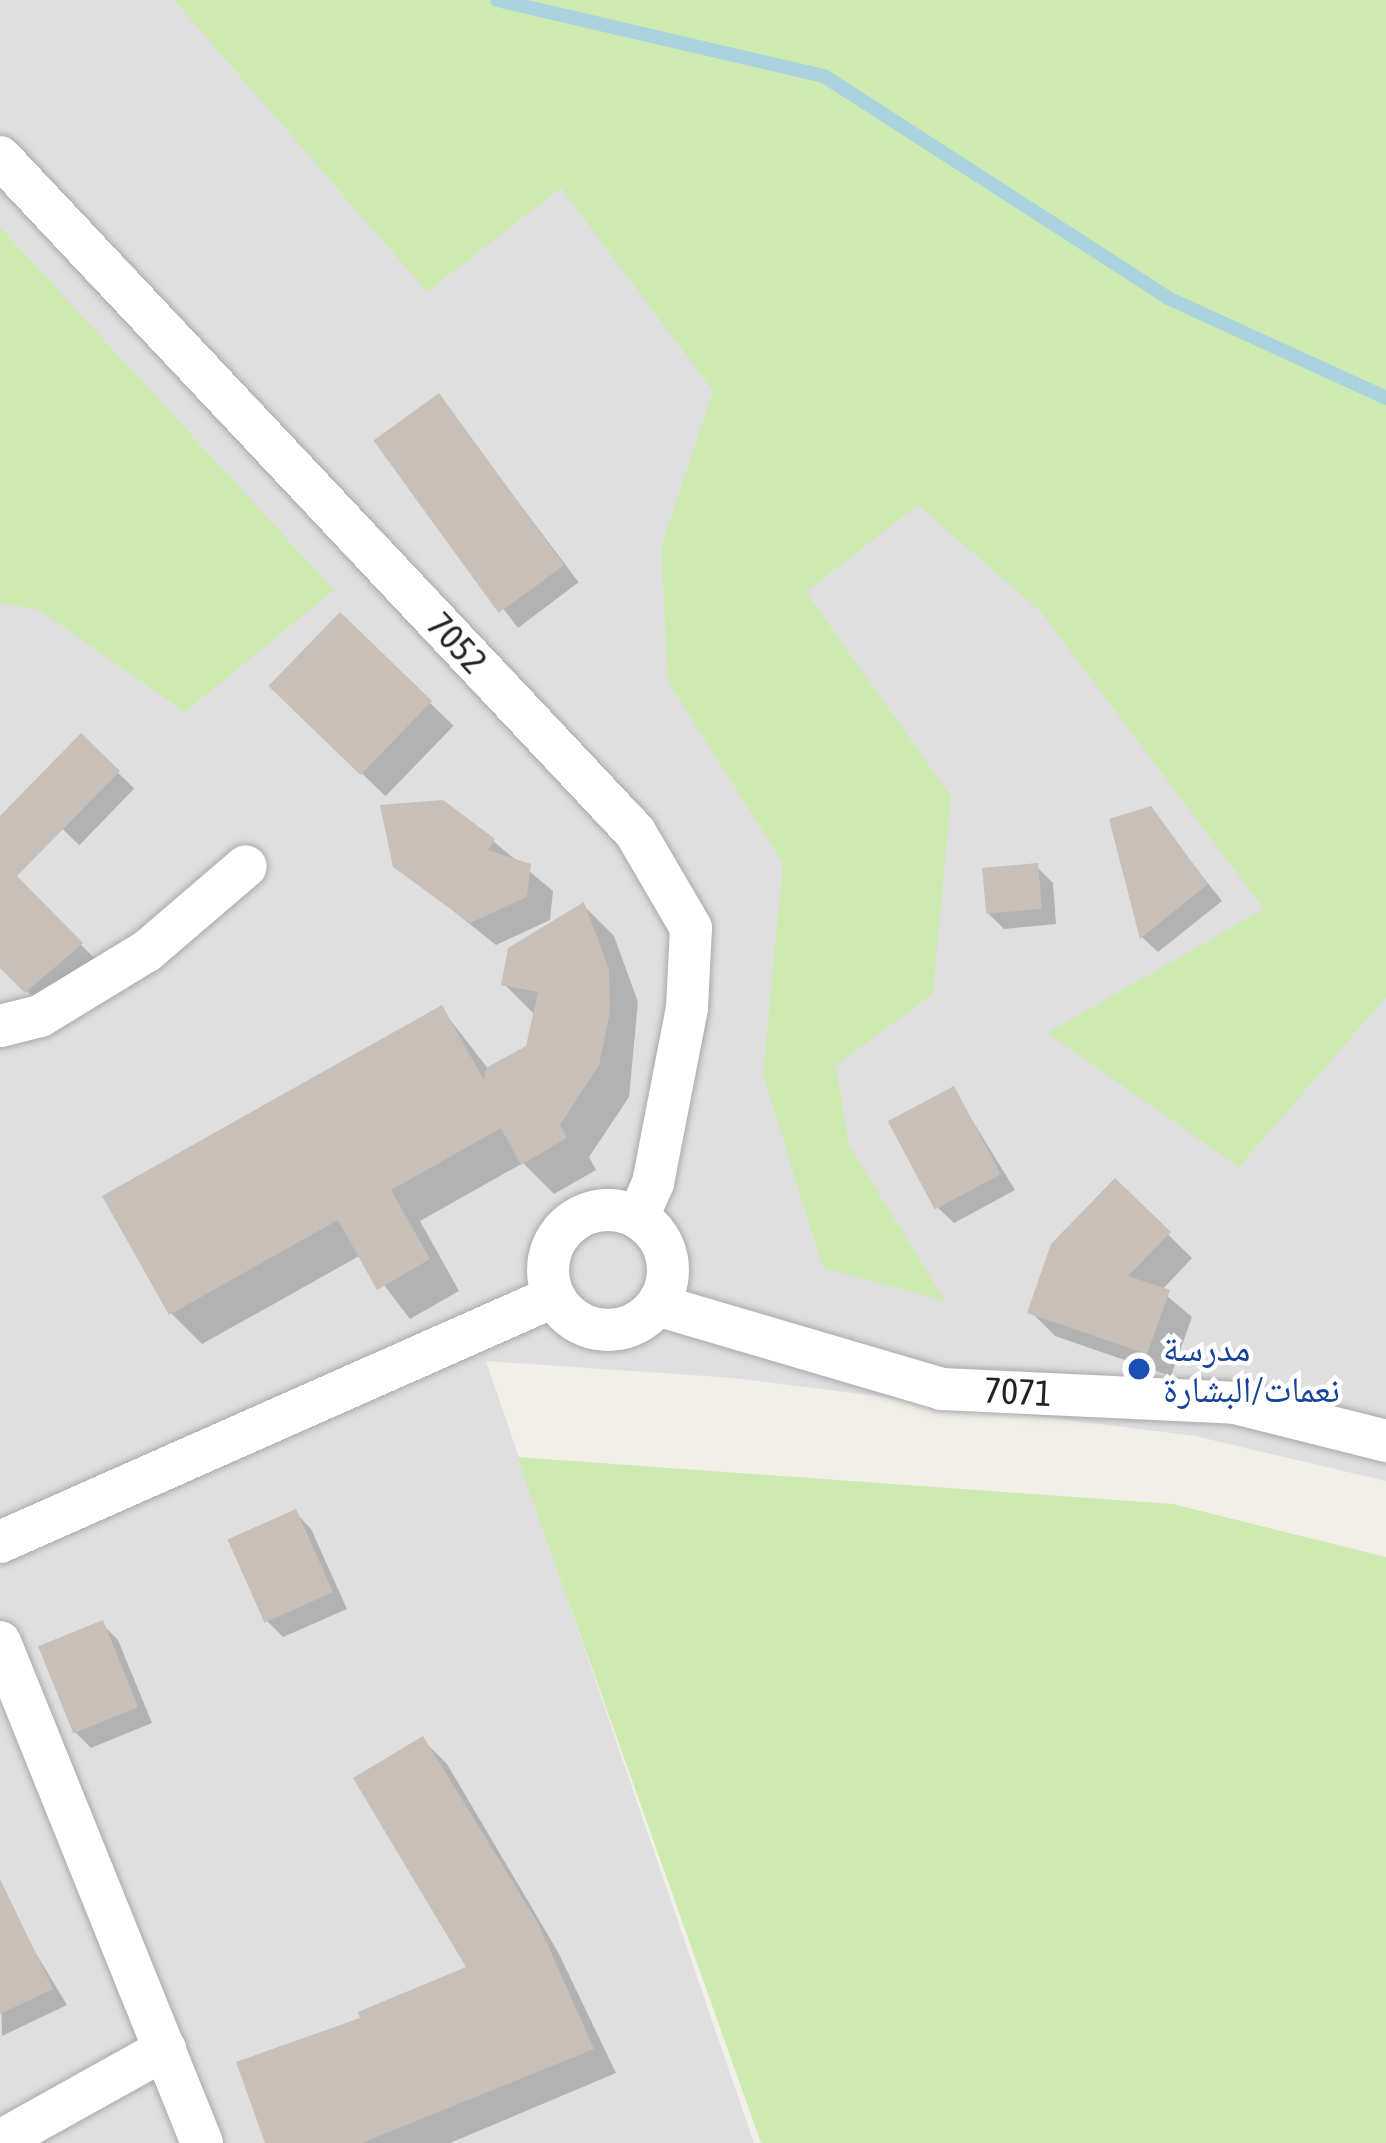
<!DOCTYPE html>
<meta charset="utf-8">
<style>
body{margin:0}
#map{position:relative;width:1386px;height:2143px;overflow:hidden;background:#f2efe9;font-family:"Asap Condensed","Noto Naskh Arabic",sans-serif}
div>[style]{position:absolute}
.residential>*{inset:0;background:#e0dfdf}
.grass>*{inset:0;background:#cdebb0}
.shadow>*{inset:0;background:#0003;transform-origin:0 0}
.stream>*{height:14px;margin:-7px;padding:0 7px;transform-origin:7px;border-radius:7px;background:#aad3df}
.building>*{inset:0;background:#c7bfb8;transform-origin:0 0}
.roads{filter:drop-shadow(0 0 3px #a9a9a9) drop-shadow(0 0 3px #a9a9a9)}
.minor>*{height:42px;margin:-21px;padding:0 21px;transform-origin:21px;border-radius:21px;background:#fff}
.minor>.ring{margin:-21px;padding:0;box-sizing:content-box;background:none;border:42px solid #fff;border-radius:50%}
.dots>*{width:33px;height:33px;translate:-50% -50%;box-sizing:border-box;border:6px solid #fff;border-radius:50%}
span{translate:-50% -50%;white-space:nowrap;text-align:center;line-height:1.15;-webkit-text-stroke:9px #fff;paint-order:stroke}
.street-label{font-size:36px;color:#222}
.transit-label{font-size:36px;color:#164399}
.left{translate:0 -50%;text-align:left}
</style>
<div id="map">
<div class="residential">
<div style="clip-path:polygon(0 0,1386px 0,1386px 1481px,1195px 1436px,734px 1378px,486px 1361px,754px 2143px,0 2143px)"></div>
</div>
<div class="grass">
<div style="clip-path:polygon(174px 0,1386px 0,1386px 997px,1239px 1167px,1047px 1033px,1264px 909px,1041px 612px,918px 505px,806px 592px,951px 796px,933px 994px,836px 1065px,849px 1145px,945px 1301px,823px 1268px,763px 1075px,783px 863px,668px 682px,661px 547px,713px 391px,561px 188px,427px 292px)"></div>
<div style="clip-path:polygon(0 227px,334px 590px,185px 712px,39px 610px,0 603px)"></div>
<div style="clip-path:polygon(517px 1457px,1173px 1504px,1386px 1557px,1386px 2143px,761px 2143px)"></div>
</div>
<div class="shadow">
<div style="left:439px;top:397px;width:232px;height:76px;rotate:53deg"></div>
<div style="left:340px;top:616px;width:158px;height:98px;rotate:44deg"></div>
<div style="left:81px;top:737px;width:74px;height:79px;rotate:44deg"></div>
<div style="clip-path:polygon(1150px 810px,1222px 901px,1158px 952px,1142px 937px,1112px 821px)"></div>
<div style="clip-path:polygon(493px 841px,553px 891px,550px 920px,496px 945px,396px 865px)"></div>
<div style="clip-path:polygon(0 863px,104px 968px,51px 1015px,0 964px)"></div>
<div style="clip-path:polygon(1037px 867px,1053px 883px,1056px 924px,1004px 929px,988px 913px)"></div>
<div style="clip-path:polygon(584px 906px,614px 936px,638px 1002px,629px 1097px,589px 1157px,596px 1170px,554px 1194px,523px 1163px,420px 1221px,459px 1291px,410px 1319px,361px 1255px,202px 1344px,171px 1313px,441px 1008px,489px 1070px,529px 1048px,536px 1016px,504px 984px)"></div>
<div style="clip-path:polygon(953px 1089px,1015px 1190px,954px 1223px,938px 1208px)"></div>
<div style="clip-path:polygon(1115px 1182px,1192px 1258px,1161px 1291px,1192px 1317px,1171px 1376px,1055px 1336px,1031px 1312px)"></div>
<div style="clip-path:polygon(296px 1513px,311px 1529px,347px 1609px,283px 1637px,267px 1621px)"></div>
<div style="clip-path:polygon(102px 1624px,118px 1640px,152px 1723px,91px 1748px,75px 1732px)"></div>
<div style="clip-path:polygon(423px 1740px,447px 1764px,558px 1952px,616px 2073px,450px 2143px,268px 2143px,364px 2020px,470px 1968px)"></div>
<div style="clip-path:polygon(23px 1932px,67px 2005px,2px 2036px,0 1943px)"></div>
</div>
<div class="stream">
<div style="left:497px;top:0;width:336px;rotate:13.1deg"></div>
<div style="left:824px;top:76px;width:409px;rotate:32.8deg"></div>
<div style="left:1168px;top:298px;width:240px;rotate:24.6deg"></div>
</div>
<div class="building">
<div style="left:439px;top:393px;width:213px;height:81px;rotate:54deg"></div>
<div style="left:340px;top:612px;width:128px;height:103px;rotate:44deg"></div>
<div style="clip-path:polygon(81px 733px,120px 771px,17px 876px,83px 943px,25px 993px,0 968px,0 816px)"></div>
<div style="clip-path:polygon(443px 800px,495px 839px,488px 850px,531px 864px,527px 897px,470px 923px,393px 867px,380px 805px)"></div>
<div style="clip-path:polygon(1151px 806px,1208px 884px,1140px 939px,1109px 819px)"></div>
<div style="left:1038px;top:863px;width:46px;height:56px;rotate:85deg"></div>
<div style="clip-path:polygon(584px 902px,609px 969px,610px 1012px,599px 1065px,560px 1125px,567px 1138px,521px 1165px,501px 1128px,391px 1190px,430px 1259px,377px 1290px,338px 1220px,169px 1315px,102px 1196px,442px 1005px,484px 1080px,486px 1068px,526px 1046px,538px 992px,501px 985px,508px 948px)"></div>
<div style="left:954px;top:1086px;width:100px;height:75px;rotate:62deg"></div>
<div style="clip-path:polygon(1115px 1178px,1171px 1232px,1128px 1276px,1170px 1290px,1147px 1354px,1027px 1313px,1051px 1244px)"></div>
<div style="left:296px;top:1509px;width:91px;height:75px;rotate:66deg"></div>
<div style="left:103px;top:1620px;width:94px;height:70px;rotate:68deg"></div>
<div style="clip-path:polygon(423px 1736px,538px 1923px,594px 2049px,362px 2143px,265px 2143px,236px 2062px,360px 2018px,358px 2012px,466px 1967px,353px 1778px)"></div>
<div style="clip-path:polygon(0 1879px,53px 1989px,0 2014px)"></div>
</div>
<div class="roads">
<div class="minor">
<div style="left:0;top:157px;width:927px;rotate:46.75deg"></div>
<div style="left:635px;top:832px;width:111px;rotate:59.7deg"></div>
<div style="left:691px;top:928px;width:80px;rotate:92.9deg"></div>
<div style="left:687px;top:1008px;width:178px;rotate:101deg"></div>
<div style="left:653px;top:1183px;width:37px;rotate:114deg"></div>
<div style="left:0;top:1026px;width:41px;rotate:-14deg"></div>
<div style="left:40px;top:1016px;width:125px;rotate:-31.3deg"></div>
<div style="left:147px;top:951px;width:130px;rotate:-40.6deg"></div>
<div class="ring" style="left:548px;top:1210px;width:78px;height:78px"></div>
<div style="left:657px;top:1305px;width:297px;rotate:16.4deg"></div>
<div style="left:942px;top:1389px;width:293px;rotate:2.7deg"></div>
<div style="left:1235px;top:1403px;width:156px;rotate:14.1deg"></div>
<div style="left:0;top:1542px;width:605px;rotate:-23.9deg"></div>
<div style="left:0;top:1642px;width:540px;rotate:68.04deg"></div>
<div style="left:0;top:2141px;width:189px;rotate:-29.1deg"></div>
</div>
</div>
<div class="dots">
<div style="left:1139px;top:1369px;background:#1a4fb4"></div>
</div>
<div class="street-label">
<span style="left:457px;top:643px;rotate:47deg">7052</span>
<span style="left:1018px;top:1392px;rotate:3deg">7071</span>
</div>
<div class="transit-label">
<span class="left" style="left:1163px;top:1369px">مدرسة<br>نعمات/البشارة</span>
</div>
</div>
